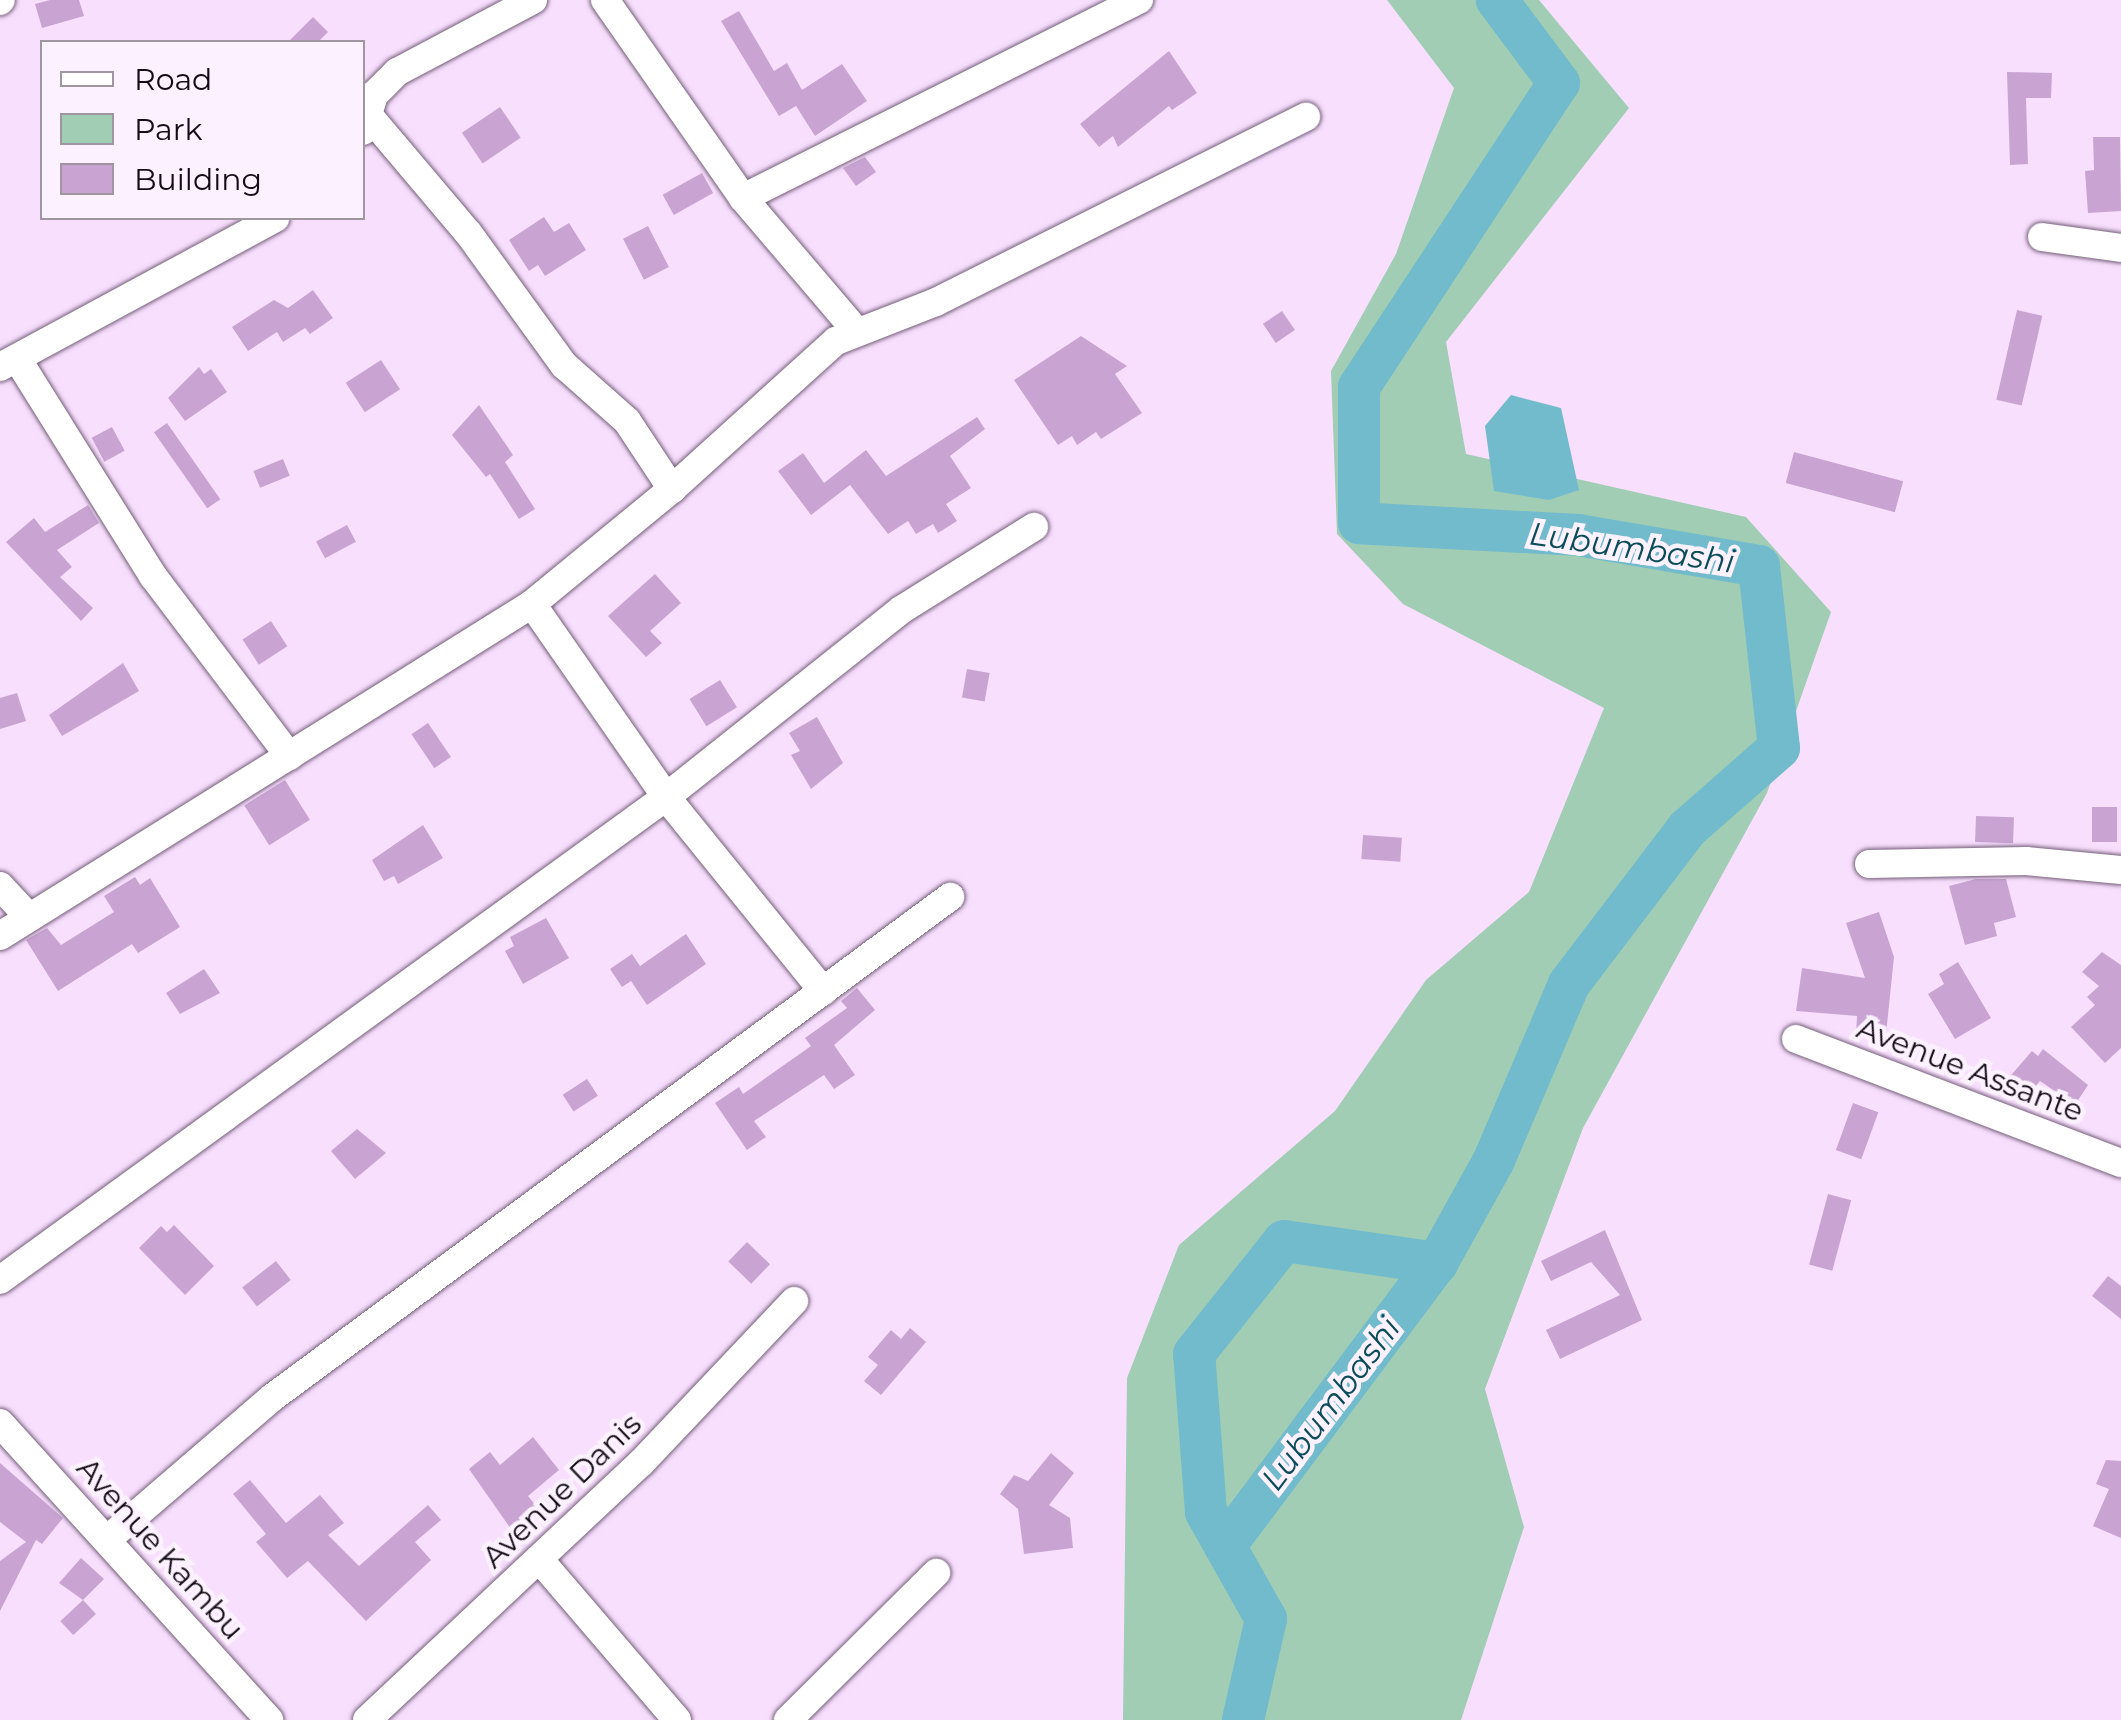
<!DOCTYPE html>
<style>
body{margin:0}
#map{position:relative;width:2121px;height:1720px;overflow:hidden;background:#f8dffe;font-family:Montserrat,sans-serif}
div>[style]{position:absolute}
.green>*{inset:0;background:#a1cdb4}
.water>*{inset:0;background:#71bbcc}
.river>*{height:42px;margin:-21px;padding:0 21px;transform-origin:21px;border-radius:21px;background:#71bbcc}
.building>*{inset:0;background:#c9a4d3;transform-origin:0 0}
.roads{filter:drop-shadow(0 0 2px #735e78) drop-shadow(0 0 2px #735e78)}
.street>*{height:28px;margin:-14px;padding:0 14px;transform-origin:14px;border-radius:14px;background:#fff}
span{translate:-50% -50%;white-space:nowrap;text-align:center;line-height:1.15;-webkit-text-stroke:9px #fcf2ff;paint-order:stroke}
.street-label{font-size:30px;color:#130b15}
.water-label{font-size:32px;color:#0a4d59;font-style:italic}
.legend{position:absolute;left:40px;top:40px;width:325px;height:180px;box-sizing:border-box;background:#fcf2ff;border:2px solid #9f96a1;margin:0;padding:12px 18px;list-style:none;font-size:30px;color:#130b15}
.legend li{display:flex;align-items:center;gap:20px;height:50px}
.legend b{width:50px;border:2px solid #9f96a1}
</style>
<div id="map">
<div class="green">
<div style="clip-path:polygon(1387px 0,1539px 0,1629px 108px,1446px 342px,1466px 454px,1746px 517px,1831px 612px,1767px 793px,1583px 1128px,1485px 1389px,1524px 1527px,1461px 1720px,1123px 1720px,1127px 1378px,1179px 1245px,1335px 1111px,1426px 980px,1529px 892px,1604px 708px,1403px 604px,1337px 534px,1331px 371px,1396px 254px,1454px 88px)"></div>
</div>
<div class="water">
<div style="clip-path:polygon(1511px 395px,1561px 408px,1579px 490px,1549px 500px,1494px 491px,1485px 426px)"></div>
</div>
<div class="river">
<div style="left:1225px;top:1546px;width:354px;rotate:-53.2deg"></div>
<div style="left:1243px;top:1720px;width:104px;rotate:-77.2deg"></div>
<div style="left:1266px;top:1619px;width:123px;rotate:-119.3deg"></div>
<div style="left:1206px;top:1512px;width:158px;rotate:-94.3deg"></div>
<div style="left:1194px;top:1354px;width:144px;rotate:-51.5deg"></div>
<div style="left:1284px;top:1241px;width:155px;rotate:8.2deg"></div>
<div style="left:1437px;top:1263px;width:118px;rotate:-61deg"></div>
<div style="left:1494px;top:1160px;width:191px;rotate:-66.9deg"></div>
<div style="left:1569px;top:984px;width:196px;rotate:-52.7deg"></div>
<div style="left:1688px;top:828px;width:121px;rotate:-41.3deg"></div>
<div style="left:1779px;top:748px;width:183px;rotate:-96.3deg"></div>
<div style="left:1759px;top:566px;width:184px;rotate:-170.3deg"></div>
<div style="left:1578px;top:535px;width:219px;rotate:-176.9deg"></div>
<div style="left:1359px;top:523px;width:136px;rotate:-90deg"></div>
<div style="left:1359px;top:387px;width:364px;rotate:-56.7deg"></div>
<div style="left:1559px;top:83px;width:104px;rotate:-126.8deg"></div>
</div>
<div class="building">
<div style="clip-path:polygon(50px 0,79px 0,84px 16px,42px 28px,35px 4px)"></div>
<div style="clip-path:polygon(739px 11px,774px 71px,787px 63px,802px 90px,842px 64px,867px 101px,815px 136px,796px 106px,779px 116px,721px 21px)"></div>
<div style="clip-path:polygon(313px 17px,328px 32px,318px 42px,288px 42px)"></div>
<div style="clip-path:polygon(1169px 51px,1197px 93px,1172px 110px,1169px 106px,1118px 147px,1113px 136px,1099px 147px,1080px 124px)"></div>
<div style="clip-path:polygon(2007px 72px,2052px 73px,2051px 98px,2026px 98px,2028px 164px,2010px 165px)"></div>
<div style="left:500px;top:107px;width:37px;height:46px;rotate:56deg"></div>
<div style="clip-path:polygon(2093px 137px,2120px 137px,2121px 211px,2088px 213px,2085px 171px,2094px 170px)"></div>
<div style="clip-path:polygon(865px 157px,876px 172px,856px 186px,843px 168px)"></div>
<div style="left:702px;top:173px;width:23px;height:45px;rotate:61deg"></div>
<div style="clip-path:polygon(544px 217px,554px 232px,569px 223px,586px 250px,545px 276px,538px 265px,529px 271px,509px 240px)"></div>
<div style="left:648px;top:226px;width:46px;height:28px;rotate:63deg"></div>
<div style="clip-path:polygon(313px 290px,333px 318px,310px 334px,305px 328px,283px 342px,277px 332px,248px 351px,232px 327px,274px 300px,288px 308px)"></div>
<div style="left:2017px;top:310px;width:26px;height:92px;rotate:13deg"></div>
<div style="left:1282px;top:311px;width:23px;height:23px;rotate:56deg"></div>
<div style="clip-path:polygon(1081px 336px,1127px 366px,1115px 374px,1142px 413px,1101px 439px,1096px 432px,1077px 445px,1072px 436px,1058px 445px,1014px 380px)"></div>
<div style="left:381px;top:360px;width:35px;height:42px;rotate:57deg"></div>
<div style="clip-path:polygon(199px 367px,204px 374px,211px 369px,227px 392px,185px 421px,168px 398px)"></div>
<div style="clip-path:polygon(479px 405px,513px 455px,505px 462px,535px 509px,519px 519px,490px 474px,486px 477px,452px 435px)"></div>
<div style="clip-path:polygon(977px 417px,985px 429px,950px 456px,971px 488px,946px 504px,957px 521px,938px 533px,933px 524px,916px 534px,908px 521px,888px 534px,850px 485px,811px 515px,778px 471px,803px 453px,824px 483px,866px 450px,886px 476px)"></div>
<div style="left:167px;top:423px;width:93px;height:16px;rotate:55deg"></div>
<div style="left:112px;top:427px;width:27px;height:23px;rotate:62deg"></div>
<div style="left:1794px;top:452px;width:113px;height:32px;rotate:15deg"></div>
<div style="left:283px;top:459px;width:18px;height:32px;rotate:68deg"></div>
<div style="clip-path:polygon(88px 505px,99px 523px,57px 550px,72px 567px,60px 577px,93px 608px,81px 621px,6px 542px,34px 518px,45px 532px)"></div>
<div style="left:347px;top:525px;width:19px;height:35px;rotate:62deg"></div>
<div style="clip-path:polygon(655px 574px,681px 603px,650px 631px,662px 643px,646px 657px,608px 616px)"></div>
<div style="left:271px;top:621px;width:30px;height:34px;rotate:57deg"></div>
<div style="clip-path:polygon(123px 663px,139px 691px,62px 736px,49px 715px)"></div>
<div style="left:967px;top:669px;width:23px;height:29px;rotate:10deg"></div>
<div style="left:720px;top:680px;width:32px;height:36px;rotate:58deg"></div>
<div style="clip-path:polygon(17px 693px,26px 721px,0 729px,0 698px)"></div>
<div style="clip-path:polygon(817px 717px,843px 763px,811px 789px,791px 755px,800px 751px,789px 733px)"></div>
<div style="left:428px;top:723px;width:41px;height:20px;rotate:56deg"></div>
<div style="left:285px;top:780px;width:47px;height:48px;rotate:58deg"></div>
<div style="left:2092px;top:807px;width:25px;height:35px"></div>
<div style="left:1976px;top:816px;width:38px;height:26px;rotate:2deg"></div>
<div style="clip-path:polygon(423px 825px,443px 858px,398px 884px,394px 876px,384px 881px,372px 860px)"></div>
<div style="left:1363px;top:835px;width:39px;height:24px;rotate:4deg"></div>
<div style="clip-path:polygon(135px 877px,140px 885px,150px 878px,180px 927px,138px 953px,132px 944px,58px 991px,26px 940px,47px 928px,61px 945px,114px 912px,104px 896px)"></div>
<div style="clip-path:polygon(1976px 879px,2006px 879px,2016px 917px,1994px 923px,1997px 936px,1965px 945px,1949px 886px)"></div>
<div style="clip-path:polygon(1879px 912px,1894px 957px,1886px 1034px,1856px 1036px,1857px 1016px,1796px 1011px,1802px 968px,1865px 978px,1846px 923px)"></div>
<div style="clip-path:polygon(546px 918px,569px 958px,523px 984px,505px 951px,514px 946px,510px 937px)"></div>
<div style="clip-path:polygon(686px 934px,706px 964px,647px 1005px,631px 981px,622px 987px,610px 969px,632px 954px,640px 966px)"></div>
<div style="clip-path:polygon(2102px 952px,2121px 965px,2121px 1048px,2105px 1063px,2071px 1027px,2095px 1005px,2087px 997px,2099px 986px,2082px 972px)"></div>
<div style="clip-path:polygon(1958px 962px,1991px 1018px,1955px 1039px,1928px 994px,1944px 984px,1939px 974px)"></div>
<div style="clip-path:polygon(204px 969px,220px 993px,180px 1014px,166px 993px)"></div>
<div style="clip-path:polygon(857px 988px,875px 1010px,834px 1045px,855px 1075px,834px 1089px,824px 1075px,754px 1121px,766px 1137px,747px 1150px,715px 1103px,739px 1087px,743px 1094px,811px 1046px,805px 1038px,847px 1008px,841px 1001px)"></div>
<div style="clip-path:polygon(2043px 1049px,2088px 1085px,2075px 1105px,2040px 1081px,2026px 1098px,2006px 1081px,2032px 1051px,2038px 1056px)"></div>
<div style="left:587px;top:1079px;width:20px;height:29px;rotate:57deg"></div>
<div style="left:1853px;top:1103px;width:27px;height:50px;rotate:20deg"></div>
<div style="clip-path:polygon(357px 1129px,386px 1153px,355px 1179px,331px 1151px)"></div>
<div style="left:1828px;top:1194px;width:24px;height:73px;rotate:15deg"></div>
<div style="clip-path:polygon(174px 1225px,214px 1266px,185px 1295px,139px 1248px,161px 1226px,167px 1232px)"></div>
<div style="clip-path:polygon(1605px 1230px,1642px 1320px,1560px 1359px,1546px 1330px,1620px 1295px,1591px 1262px,1551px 1281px,1541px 1261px)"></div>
<div style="left:747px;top:1242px;width:32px;height:27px;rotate:44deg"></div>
<div style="left:276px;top:1261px;width:24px;height:43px;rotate:52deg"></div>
<div style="clip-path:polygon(2108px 1276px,2121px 1286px,2121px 1319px,2092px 1296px)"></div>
<div style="clip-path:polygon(910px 1328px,926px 1342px,881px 1395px,864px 1381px,878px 1365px,868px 1357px,891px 1330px,901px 1339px)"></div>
<div style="clip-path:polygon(533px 1437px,559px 1470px,528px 1496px,537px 1507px,511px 1529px,469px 1469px,490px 1452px,500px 1465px)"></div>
<div style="clip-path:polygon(1051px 1453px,1074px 1473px,1049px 1505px,1070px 1518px,1073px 1548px,1024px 1554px,1018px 1509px,1000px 1494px,1014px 1475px,1028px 1481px)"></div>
<div style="clip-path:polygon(2106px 1460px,2121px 1461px,2121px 1538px,2093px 1526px,2109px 1489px,2096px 1484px)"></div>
<div style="clip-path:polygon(0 1463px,63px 1518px,42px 1544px,36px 1540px,0 1611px,0 1561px,26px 1542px,0 1522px)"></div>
<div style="clip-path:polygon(250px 1480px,286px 1523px,320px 1495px,344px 1523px,328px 1535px,359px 1566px,428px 1505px,441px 1520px,415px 1542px,431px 1560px,366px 1621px,308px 1561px,287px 1578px,256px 1542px,266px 1534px,233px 1494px)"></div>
<div style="clip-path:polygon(81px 1558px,104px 1579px,83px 1600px,59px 1583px)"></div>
<div style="left:83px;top:1600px;width:19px;height:31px;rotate:47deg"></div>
</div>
<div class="roads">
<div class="street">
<div style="left:605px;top:0;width:241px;rotate:55.1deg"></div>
<div style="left:743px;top:198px;width:175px;rotate:49.6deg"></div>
<div style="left:0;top:1px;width:1px;rotate:-45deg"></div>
<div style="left:365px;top:111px;width:161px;rotate:49.8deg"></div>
<div style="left:469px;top:234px;width:162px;rotate:54.1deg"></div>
<div style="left:564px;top:365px;width:84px;rotate:41.6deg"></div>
<div style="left:627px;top:421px;width:82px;rotate:56.5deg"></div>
<div style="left:363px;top:131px;width:38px;rotate:-73deg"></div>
<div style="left:374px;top:95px;width:33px;rotate:-45deg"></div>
<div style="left:397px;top:72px;width:154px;rotate:-27.9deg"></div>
<div style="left:743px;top:198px;width:443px;rotate:-26.6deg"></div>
<div style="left:2042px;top:237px;width:80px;rotate:7.9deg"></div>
<div style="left:18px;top:360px;width:255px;rotate:58deg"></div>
<div style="left:153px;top:576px;width:226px;rotate:52.9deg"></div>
<div style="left:0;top:367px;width:313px;rotate:-28.4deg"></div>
<div style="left:532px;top:604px;width:235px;rotate:55.2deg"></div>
<div style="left:666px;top:797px;width:250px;rotate:51deg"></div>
<div style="left:1869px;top:864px;width:157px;rotate:-1.1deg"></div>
<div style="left:2026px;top:861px;width:95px;rotate:5.4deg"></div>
<div style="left:0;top:886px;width:41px;rotate:47deg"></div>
<div style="left:0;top:936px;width:627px;rotate:-31.97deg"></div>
<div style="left:532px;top:604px;width:181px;rotate:-39.4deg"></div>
<div style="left:672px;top:489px;width:221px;rotate:-42.1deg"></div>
<div style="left:836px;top:341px;width:107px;rotate:-21.3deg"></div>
<div style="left:936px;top:302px;width:414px;rotate:-26.6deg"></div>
<div style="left:1796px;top:1039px;width:348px;rotate:20.9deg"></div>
<div style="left:0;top:1280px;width:823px;rotate:-35.95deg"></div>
<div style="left:666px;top:797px;width:300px;rotate:-38.5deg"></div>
<div style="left:901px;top:610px;width:157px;rotate:-32deg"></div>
<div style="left:0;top:1423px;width:401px;rotate:47.8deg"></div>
<div style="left:109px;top:1538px;width:216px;rotate:-40.7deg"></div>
<div style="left:273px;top:1397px;width:842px;rotate:-36.45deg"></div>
<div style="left:539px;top:1559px;width:212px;rotate:49.4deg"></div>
<div style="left:367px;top:1720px;width:376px;rotate:-43.2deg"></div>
<div style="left:641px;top:1463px;width:223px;rotate:-46.6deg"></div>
<div style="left:788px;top:1720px;width:209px;rotate:-44.8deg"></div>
</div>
</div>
<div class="street-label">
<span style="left:1970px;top:1070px;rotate:21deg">Avenue Assante</span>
<span style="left:562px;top:1491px;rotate:-44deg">Avenue Danis</span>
<span style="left:160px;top:1549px;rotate:48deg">Avenue Kambu</span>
</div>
<div class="water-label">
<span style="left:1632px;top:548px;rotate:8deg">Lubumbashi</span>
<span style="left:1331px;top:1404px;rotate:-53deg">Lubumbashi</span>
</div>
<ul class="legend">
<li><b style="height:12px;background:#fff"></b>Road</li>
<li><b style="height:28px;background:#a1cdb4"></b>Park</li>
<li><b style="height:28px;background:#c9a4d3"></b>Building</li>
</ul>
</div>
